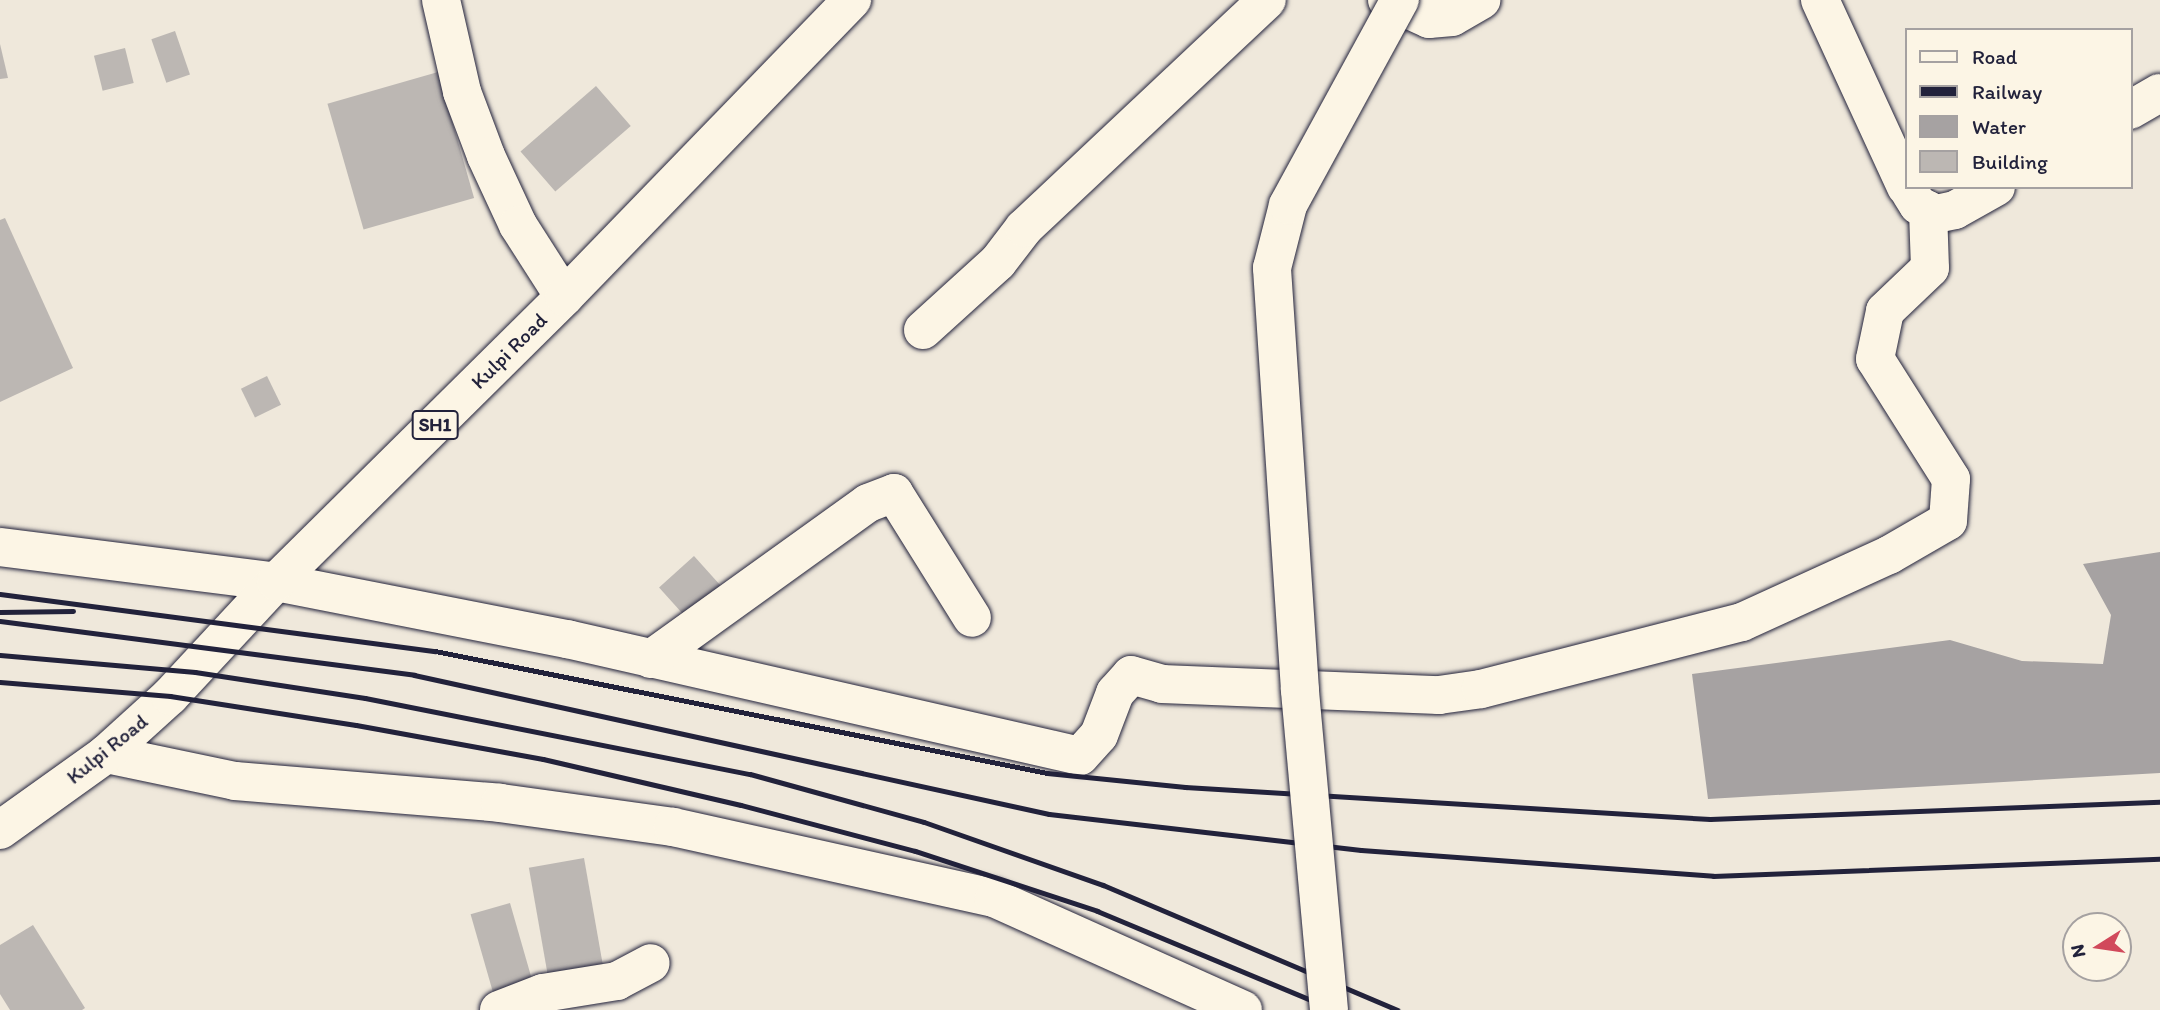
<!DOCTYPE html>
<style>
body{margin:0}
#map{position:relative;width:2160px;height:1010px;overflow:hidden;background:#efe8db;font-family:Itim,sans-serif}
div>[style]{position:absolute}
.water>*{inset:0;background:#a6a2a2}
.building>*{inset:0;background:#bcb7b3;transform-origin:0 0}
.roads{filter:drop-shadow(0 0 2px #22223b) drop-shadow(0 0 2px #22223b)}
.street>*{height:38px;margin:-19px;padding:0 19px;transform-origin:19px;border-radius:19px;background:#fcf5e5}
.secondary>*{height:38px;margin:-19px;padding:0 19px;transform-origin:19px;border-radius:19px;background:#fcf5e5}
.primary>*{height:38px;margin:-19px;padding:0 19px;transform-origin:19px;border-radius:19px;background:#fcf5e5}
.rail>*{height:5px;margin:-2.5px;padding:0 2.5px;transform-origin:2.5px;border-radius:2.5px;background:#22223b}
.bridges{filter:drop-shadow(0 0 2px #22223b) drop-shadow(0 0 2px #22223b)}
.street-bridge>*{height:38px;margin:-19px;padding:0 19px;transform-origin:19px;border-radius:19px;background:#fcf5e5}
span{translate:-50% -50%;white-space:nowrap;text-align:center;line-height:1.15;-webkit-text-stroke:5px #fcf5e5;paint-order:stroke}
.shield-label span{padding:2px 5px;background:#fcf5e5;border:2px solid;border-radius:5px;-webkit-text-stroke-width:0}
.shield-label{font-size:19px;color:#22223b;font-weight:700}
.street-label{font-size:21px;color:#22223b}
.legend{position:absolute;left:1905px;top:28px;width:228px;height:161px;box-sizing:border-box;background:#fcf5e5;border:2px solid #a5a1a1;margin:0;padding:9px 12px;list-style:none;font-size:21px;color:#22223b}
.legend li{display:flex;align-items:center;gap:14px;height:35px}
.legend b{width:35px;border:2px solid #a5a1a1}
.north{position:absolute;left:2062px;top:912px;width:70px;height:70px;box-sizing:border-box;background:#fcf5e5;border:2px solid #a5a1a1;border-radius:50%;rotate:258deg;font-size:19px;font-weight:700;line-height:28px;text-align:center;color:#22223b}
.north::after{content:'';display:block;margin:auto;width:24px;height:32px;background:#d1495b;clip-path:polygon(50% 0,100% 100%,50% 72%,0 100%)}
</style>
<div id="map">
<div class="water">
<div style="clip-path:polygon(2160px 552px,2160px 773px,1708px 799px,1692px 674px,1950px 640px,2022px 661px,2103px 664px,2111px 615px,2083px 564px)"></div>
</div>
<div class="building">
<div style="left:175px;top:31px;width:46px;height:25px;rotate:71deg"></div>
<div style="clip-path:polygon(0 44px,8px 78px,0 79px)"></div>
<div style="left:125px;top:48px;width:36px;height:32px;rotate:76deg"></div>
<div style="left:438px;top:72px;width:131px;height:115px;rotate:74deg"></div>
<div style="left:596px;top:86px;width:53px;height:100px;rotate:49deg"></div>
<div style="clip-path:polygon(5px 218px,73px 368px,0 402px,0 220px)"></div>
<div style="left:267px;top:376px;width:32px;height:29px;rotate:64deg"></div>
<div style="left:694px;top:556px;width:43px;height:47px;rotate:48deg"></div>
<div style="left:584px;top:858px;width:118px;height:56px;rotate:80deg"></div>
<div style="left:510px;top:903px;width:83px;height:41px;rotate:74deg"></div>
<div style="clip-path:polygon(33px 925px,85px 1008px,82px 1010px,10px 1010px,0 994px,0 945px)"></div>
</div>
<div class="roads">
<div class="street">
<div style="left:441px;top:0;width:94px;rotate:77.1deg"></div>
<div style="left:462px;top:92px;width:68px;rotate:69.4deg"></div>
<div style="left:486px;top:156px;width:76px;rotate:65.1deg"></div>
<div style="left:518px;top:225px;width:85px;rotate:57.4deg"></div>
<div style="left:1387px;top:0;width:46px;rotate:24.3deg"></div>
<div style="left:1429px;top:19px;width:23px;rotate:-5deg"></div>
<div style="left:1452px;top:17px;width:34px;rotate:-30deg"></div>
<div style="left:1820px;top:0;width:206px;rotate:65.3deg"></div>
<div style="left:2130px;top:110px;width:34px;rotate:-30deg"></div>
<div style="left:1911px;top:194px;width:13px;rotate:58deg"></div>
<div style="left:1918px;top:205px;width:20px;rotate:27deg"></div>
<div style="left:1936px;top:214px;width:19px;rotate:-12deg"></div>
<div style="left:1955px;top:210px;width:47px;rotate:-29.3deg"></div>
<div style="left:923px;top:330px;width:101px;rotate:-42.2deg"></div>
<div style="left:998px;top:262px;width:43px;rotate:-52.6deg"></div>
<div style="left:1024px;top:228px;width:333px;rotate:-43.2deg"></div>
<div style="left:276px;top:582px;width:297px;rotate:11.1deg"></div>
<div style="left:567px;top:639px;width:526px;rotate:12.85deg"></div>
<div style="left:1080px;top:756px;width:28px;rotate:-48deg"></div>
<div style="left:1099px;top:735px;width:45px;rotate:-69.1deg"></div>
<div style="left:1115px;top:693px;width:24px;rotate:-48deg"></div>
<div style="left:1131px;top:675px;width:32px;rotate:16deg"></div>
<div style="left:1162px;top:684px;width:277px;rotate:2.3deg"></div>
<div style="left:1439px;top:695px;width:42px;rotate:-8.1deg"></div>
<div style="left:1481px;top:689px;width:269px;rotate:-14.4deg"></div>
<div style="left:1742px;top:622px;width:162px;rotate:-24.5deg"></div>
<div style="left:1889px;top:555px;width:68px;rotate:-30deg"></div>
<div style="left:1948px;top:521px;width:42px;rotate:-85.9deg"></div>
<div style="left:1951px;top:479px;width:142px;rotate:-122.3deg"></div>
<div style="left:1875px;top:359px;width:49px;rotate:-78.2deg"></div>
<div style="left:1885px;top:311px;width:62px;rotate:-43.7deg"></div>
<div style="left:1930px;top:268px;width:58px;rotate:-92deg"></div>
<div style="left:651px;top:659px;width:267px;rotate:-35.7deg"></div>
<div style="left:868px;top:503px;width:28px;rotate:-21deg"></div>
<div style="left:894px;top:493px;width:147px;rotate:58deg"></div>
<div style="left:106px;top:754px;width:132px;rotate:11.8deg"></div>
<div style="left:235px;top:781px;width:266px;rotate:4.7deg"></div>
<div style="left:500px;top:803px;width:175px;rotate:7.9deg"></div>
<div style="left:673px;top:827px;width:329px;rotate:12.5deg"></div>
<div style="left:994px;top:898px;width:273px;rotate:24.2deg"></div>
<div style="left:499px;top:1010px;width:47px;rotate:-21.1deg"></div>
<div style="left:543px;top:993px;width:75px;rotate:-9.2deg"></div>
<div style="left:617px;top:981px;width:38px;rotate:-28deg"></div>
</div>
<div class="secondary">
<div style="left:0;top:547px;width:278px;rotate:7.2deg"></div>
</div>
<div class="primary">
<div style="left:0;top:830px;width:130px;rotate:-35.6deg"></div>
<div style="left:106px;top:754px;width:86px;rotate:-42.2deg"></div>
<div style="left:170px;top:696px;width:156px;rotate:-47.1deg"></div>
<div style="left:276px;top:582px;width:405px;rotate:-44.7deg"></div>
<div style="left:564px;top:297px;width:414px;rotate:-45.9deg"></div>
</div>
</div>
<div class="rail">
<div style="left:0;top:594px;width:439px;rotate:7.5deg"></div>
<div style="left:435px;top:651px;width:624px;rotate:11.27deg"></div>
<div style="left:1047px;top:773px;width:139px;rotate:5.8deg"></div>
<div style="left:1185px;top:787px;width:526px;rotate:3.49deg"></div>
<div style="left:1710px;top:819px;width:450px;rotate:-2.2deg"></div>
<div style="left:0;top:612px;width:73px;rotate:-0.8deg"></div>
<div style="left:0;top:621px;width:418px;rotate:7.4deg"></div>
<div style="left:414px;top:675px;width:650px;rotate:12.35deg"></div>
<div style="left:1049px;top:814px;width:314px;rotate:6.6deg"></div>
<div style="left:1361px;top:850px;width:353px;rotate:4.2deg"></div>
<div style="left:1713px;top:876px;width:447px;rotate:-2.2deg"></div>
<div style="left:0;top:655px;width:196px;rotate:5deg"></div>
<div style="left:195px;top:672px;width:172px;rotate:8.7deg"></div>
<div style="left:365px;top:698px;width:392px;rotate:11.2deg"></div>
<div style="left:750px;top:774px;width:180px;rotate:15.4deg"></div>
<div style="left:924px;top:822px;width:190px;rotate:19.4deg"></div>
<div style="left:1103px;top:885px;width:320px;rotate:23deg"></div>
<div style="left:0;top:682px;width:171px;rotate:4.7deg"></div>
<div style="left:170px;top:696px;width:188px;rotate:8.9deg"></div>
<div style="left:356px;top:725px;width:190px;rotate:10.3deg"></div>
<div style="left:543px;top:759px;width:203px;rotate:13.1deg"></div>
<div style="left:741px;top:805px;width:180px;rotate:14.8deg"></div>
<div style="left:915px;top:851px;width:192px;rotate:18.2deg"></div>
<div style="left:1097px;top:911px;width:258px;rotate:22.6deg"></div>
</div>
<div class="bridges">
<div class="street-bridge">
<div style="left:1329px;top:1010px;width:321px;rotate:-95.2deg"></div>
<div style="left:1300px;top:690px;width:423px;rotate:-93.8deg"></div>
<div style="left:1272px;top:268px;width:65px;rotate:-75.7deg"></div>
<div style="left:1288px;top:205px;width:234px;rotate:-61.4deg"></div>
</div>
</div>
<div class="shield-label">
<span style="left:435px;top:425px">SH1</span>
</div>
<div class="street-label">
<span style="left:509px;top:351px;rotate:-45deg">Kulpi Road</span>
<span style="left:107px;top:749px;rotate:-39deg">Kulpi Road</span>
</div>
<ul class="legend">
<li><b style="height:9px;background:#fcf5e5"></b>Road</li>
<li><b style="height:9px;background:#22223b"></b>Railway</li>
<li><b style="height:19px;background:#a6a2a2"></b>Water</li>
<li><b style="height:19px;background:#bcb7b3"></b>Building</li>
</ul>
<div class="north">N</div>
</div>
